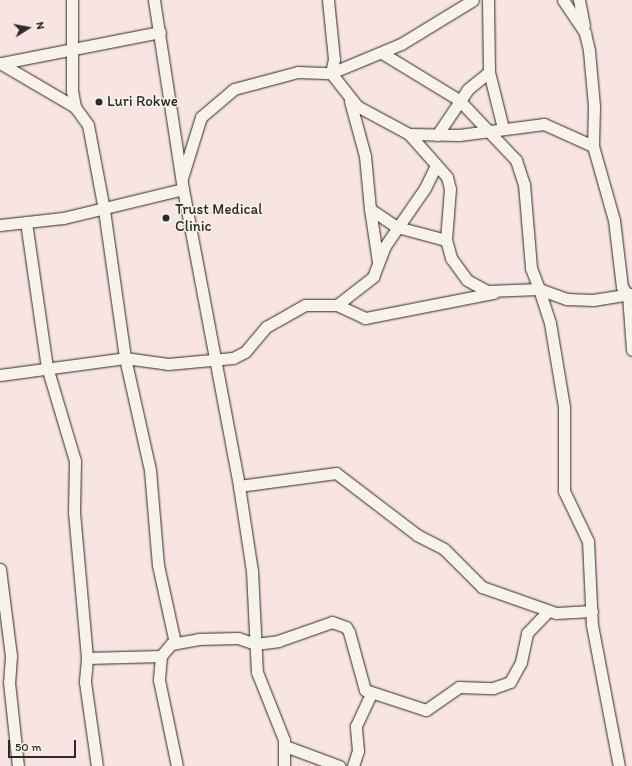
<!DOCTYPE html>
<style>
body{margin:0}
#map{position:relative;width:632px;height:766px;overflow:hidden;background:#f8e4e3;font-family:Itim,sans-serif}
div>[style]{position:absolute}
.roads{filter:drop-shadow(0 0 1px #2b2b2b) drop-shadow(0 0 1px #2b2b2b)}
.minor>*{height:11px;margin:-5.5px;padding:0 5.5px;transform-origin:5.5px;border-radius:5.5px;background:#f7f3e8}
.dots>*{width:11px;height:11px;translate:-50% -50%;box-sizing:border-box;border:2px solid #f7f3e8;border-radius:50%}
span{translate:-50% -50%;white-space:nowrap;text-align:center;line-height:1.15;-webkit-text-stroke:3px #f7f3e8;paint-order:stroke}
.poi-label{font-size:15px;color:#2b2b2b}
.left{translate:0 -50%;text-align:left}
.north{position:absolute;left:8px;top:8px;width:40px;height:40px;-webkit-text-stroke:3px #f7f3e8;paint-order:stroke;rotate:79deg;font-size:11px;font-weight:700;line-height:16px;text-align:center;color:#2b2b2b}
.north::after{content:'';display:block;margin:auto;width:14px;height:18px;background:#2b2b2b;clip-path:polygon(50% 0,100% 100%,50% 72%,0 100%)}
.scale{position:absolute;left:8px;top:740px;width:68px;height:18px;box-sizing:border-box;border:2px solid #2b2b2b;border-top:0;padding-left:5px;font-size:12px;line-height:14px;white-space:nowrap;color:#2b2b2b;-webkit-text-stroke:3px #f7f3e8;paint-order:stroke}
</style>
<div id="map">
<div class="roads">
<div class="minor">
<div style="left:72px;top:0;width:91px;rotate:90deg"></div>
<div style="left:72px;top:91px;width:16px;rotate:79deg"></div>
<div style="left:75px;top:107px;width:22px;rotate:54deg"></div>
<div style="left:88px;top:125px;width:86px;rotate:79.3deg"></div>
<div style="left:104px;top:210px;width:149px;rotate:81.9deg"></div>
<div style="left:125px;top:358px;width:115px;rotate:77.4deg"></div>
<div style="left:150px;top:470px;width:95px;rotate:85.2deg"></div>
<div style="left:158px;top:565px;width:80px;rotate:77.7deg"></div>
<div style="left:154px;top:0;width:191px;rotate:81.3deg"></div>
<div style="left:183px;top:189px;width:302px;rotate:79.3deg"></div>
<div style="left:239px;top:486px;width:86px;rotate:81.3deg"></div>
<div style="left:252px;top:571px;width:101px;rotate:87.2deg"></div>
<div style="left:257px;top:672px;width:73px;rotate:68.3deg"></div>
<div style="left:284px;top:740px;width:26px;rotate:90deg"></div>
<div style="left:328px;top:0;width:59px;rotate:84.2deg"></div>
<div style="left:334px;top:59px;width:14px;rotate:102deg"></div>
<div style="left:488px;top:0;width:72px;rotate:89.2deg"></div>
<div style="left:489px;top:72px;width:58px;rotate:76deg"></div>
<div style="left:563px;top:0;width:40px;rotate:56deg"></div>
<div style="left:585px;top:33px;width:18px;rotate:77deg"></div>
<div style="left:589px;top:51px;width:55px;rotate:84.8deg"></div>
<div style="left:594px;top:106px;width:40px;rotate:91.4deg"></div>
<div style="left:579px;top:0;width:26px;rotate:79deg"></div>
<div style="left:382px;top:53px;width:90px;rotate:31.4deg"></div>
<div style="left:459px;top:100px;width:83px;rotate:46.5deg"></div>
<div style="left:516px;top:160px;width:25px;rotate:72deg"></div>
<div style="left:524px;top:184px;width:84px;rotate:85.2deg"></div>
<div style="left:531px;top:268px;width:22px;rotate:69deg"></div>
<div style="left:539px;top:289px;width:30px;rotate:20deg"></div>
<div style="left:567px;top:299px;width:26px;rotate:2deg"></div>
<div style="left:593px;top:300px;width:39px;rotate:-9deg"></div>
<div style="left:0;top:63px;width:87px;rotate:30.4deg"></div>
<div style="left:2px;top:63px;width:161px;rotate:-11.1deg"></div>
<div style="left:331px;top:73px;width:76px;rotate:-22.5deg"></div>
<div style="left:401px;top:44px;width:84px;rotate:-31.4deg"></div>
<div style="left:350px;top:101px;width:57px;rotate:74.7deg"></div>
<div style="left:365px;top:156px;width:53px;rotate:84.6deg"></div>
<div style="left:370px;top:209px;width:32px;rotate:34deg"></div>
<div style="left:397px;top:227px;width:51px;rotate:14.9deg"></div>
<div style="left:409px;top:134px;width:50px;rotate:1.1deg"></div>
<div style="left:459px;top:135px;width:86px;rotate:-7.4deg"></div>
<div style="left:544px;top:124px;width:54px;rotate:24.2deg"></div>
<div style="left:593px;top:146px;width:77px;rotate:74.2deg"></div>
<div style="left:614px;top:220px;width:67px;rotate:83.2deg"></div>
<div style="left:622px;top:287px;width:10px;rotate:53deg"></div>
<div style="left:628px;top:295px;width:55px;rotate:85.8deg"></div>
<div style="left:437px;top:135px;width:55px;rotate:-56deg"></div>
<div style="left:468px;top:89px;width:27px;rotate:-39deg"></div>
<div style="left:182px;top:178px;width:64px;rotate:-72.7deg"></div>
<div style="left:201px;top:117px;width:43px;rotate:-40.3deg"></div>
<div style="left:234px;top:89px;width:66px;rotate:-14.9deg"></div>
<div style="left:298px;top:72px;width:33px;rotate:2deg"></div>
<div style="left:331px;top:73px;width:42px;rotate:51.8deg"></div>
<div style="left:357px;top:106px;width:59px;rotate:28.3deg"></div>
<div style="left:409px;top:134px;width:57px;rotate:48.5deg"></div>
<div style="left:447px;top:177px;width:12px;rotate:76deg"></div>
<div style="left:450px;top:189px;width:51px;rotate:94.5deg"></div>
<div style="left:446px;top:240px;width:19px;rotate:74deg"></div>
<div style="left:451px;top:258px;width:27px;rotate:54deg"></div>
<div style="left:467px;top:280px;width:23px;rotate:29deg"></div>
<div style="left:487px;top:291px;width:52px;rotate:-2.2deg"></div>
<div style="left:539px;top:289px;width:36px;rotate:72deg"></div>
<div style="left:550px;top:323px;width:85px;rotate:80.5deg"></div>
<div style="left:564px;top:407px;width:84px;rotate:90deg"></div>
<div style="left:564px;top:491px;width:55px;rotate:64.4deg"></div>
<div style="left:588px;top:541px;width:84px;rotate:87.3deg"></div>
<div style="left:592px;top:625px;width:144px;rotate:79.2deg"></div>
<div style="left:370px;top:209px;width:54px;rotate:81.4deg"></div>
<div style="left:26px;top:222px;width:147px;rotate:81.8deg"></div>
<div style="left:47px;top:367px;width:98px;rotate:73.4deg"></div>
<div style="left:75px;top:461px;width:51px;rotate:91.1deg"></div>
<div style="left:74px;top:512px;width:147px;rotate:84.9deg"></div>
<div style="left:87px;top:658px;width:24px;rotate:95deg"></div>
<div style="left:85px;top:682px;width:85px;rotate:81.9deg"></div>
<div style="left:0;top:225px;width:63px;rotate:-6.3deg"></div>
<div style="left:63px;top:218px;width:123px;rotate:-13.6deg"></div>
<div style="left:337px;top:305px;width:46px;rotate:-37.9deg"></div>
<div style="left:373px;top:277px;width:33px;rotate:-69deg"></div>
<div style="left:385px;top:246px;width:70px;rotate:-55.4deg"></div>
<div style="left:425px;top:188px;width:25px;rotate:-64deg"></div>
<div style="left:0;top:375px;width:126px;rotate:-7.7deg"></div>
<div style="left:125px;top:358px;width:43px;rotate:7.9deg"></div>
<div style="left:168px;top:364px;width:65px;rotate:-5.3deg"></div>
<div style="left:233px;top:358px;width:13px;rotate:-27deg"></div>
<div style="left:245px;top:352px;width:33px;rotate:-50deg"></div>
<div style="left:266px;top:327px;width:45px;rotate:-29.4deg"></div>
<div style="left:305px;top:305px;width:32px"></div>
<div style="left:337px;top:305px;width:31px;rotate:25deg"></div>
<div style="left:365px;top:318px;width:131px;rotate:-11deg"></div>
<div style="left:239px;top:486px;width:98px;rotate:-7.6deg"></div>
<div style="left:336px;top:473px;width:102px;rotate:37.4deg"></div>
<div style="left:417px;top:535px;width:30px;rotate:27deg"></div>
<div style="left:444px;top:549px;width:54px;rotate:45deg"></div>
<div style="left:482px;top:587px;width:78px;rotate:19.4deg"></div>
<div style="left:556px;top:613px;width:36px;rotate:-3deg"></div>
<div style="left:0;top:569px;width:88px;rotate:82.8deg"></div>
<div style="left:11px;top:656px;width:26px;rotate:94deg"></div>
<div style="left:9px;top:682px;width:84px;rotate:83.9deg"></div>
<div style="left:161px;top:656px;width:24px;rotate:95deg"></div>
<div style="left:159px;top:680px;width:88px;rotate:78.2deg"></div>
<div style="left:87px;top:658px;width:74px;rotate:-1.5deg"></div>
<div style="left:161px;top:656px;width:16px;rotate:-50deg"></div>
<div style="left:171px;top:644px;width:27px;rotate:-10deg"></div>
<div style="left:198px;top:639px;width:40px;rotate:-1.4deg"></div>
<div style="left:238px;top:638px;width:18px;rotate:19deg"></div>
<div style="left:255px;top:644px;width:23px;rotate:-7deg"></div>
<div style="left:278px;top:641px;width:57px;rotate:-19.4deg"></div>
<div style="left:332px;top:622px;width:15px;rotate:20deg"></div>
<div style="left:346px;top:627px;width:6px;rotate:59deg"></div>
<div style="left:349px;top:632px;width:60px;rotate:74.6deg"></div>
<div style="left:365px;top:690px;width:64px;rotate:18.2deg"></div>
<div style="left:426px;top:710px;width:40px;rotate:-34.9deg"></div>
<div style="left:459px;top:687px;width:34px;rotate:2deg"></div>
<div style="left:493px;top:688px;width:18px;rotate:-19deg"></div>
<div style="left:510px;top:682px;width:23px;rotate:-61deg"></div>
<div style="left:521px;top:662px;width:30px;rotate:-78deg"></div>
<div style="left:527px;top:633px;width:30px;rotate:-46deg"></div>
<div style="left:285px;top:746px;width:58px;rotate:20.3deg"></div>
<div style="left:353px;top:766px;width:16px;rotate:-72deg"></div>
<div style="left:358px;top:751px;width:25px;rotate:-95deg"></div>
<div style="left:356px;top:726px;width:35px;rotate:-65deg"></div>
</div>
</div>
<div class="dots">
<div style="left:99px;top:102px;background:#2b2b2b"></div>
<div style="left:166px;top:218px;background:#2b2b2b"></div>
</div>
<div class="poi-label">
<span class="left" style="left:107px;top:102px">Luri Rokwe</span>
<span class="left" style="left:175px;top:218px">Trust Medical<br>Clinic</span>
</div>
<div class="north">N</div>
<div class="scale">50 m</div>
</div>
